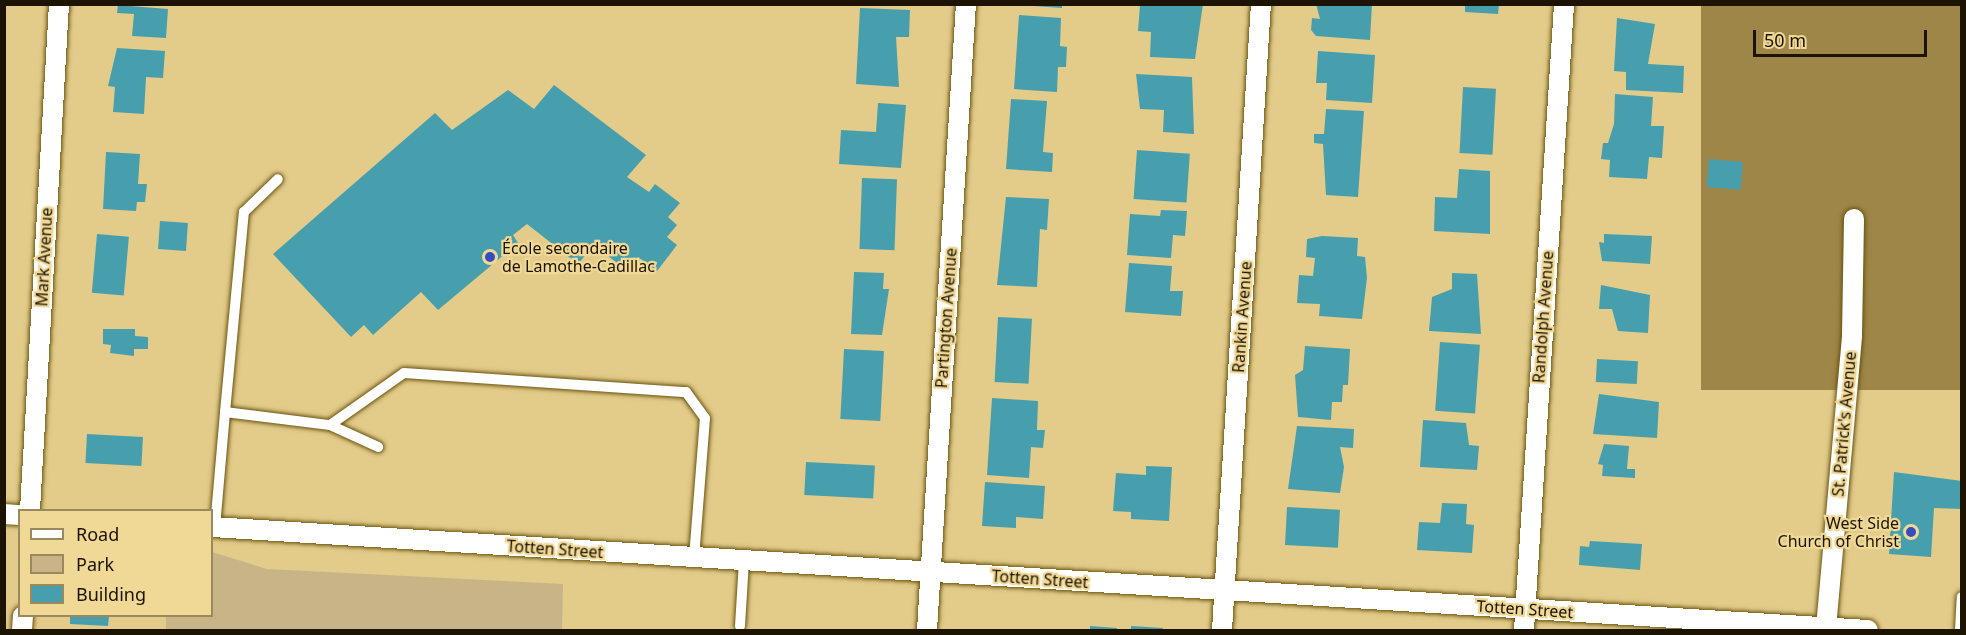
<!DOCTYPE html>
<meta charset="utf-8">
<style>
body{margin:0}
#map{position:relative;width:1966px;height:635px;overflow:hidden;background:#e3cb8a;font-family:"Noto Sans",sans-serif}
div>[style]{position:absolute}
.green>*{inset:0;background:#c7b588}
.forest>*{inset:0;background:#9d8647;transform-origin:0 0}
.building>*{inset:0;background:#479fad;transform-origin:0 0}
.roads{filter:drop-shadow(0 0 2px #6a540e) drop-shadow(0 0 2px #6a540e)}
.lane>*{height:10px;margin:-5px;padding:0 5px;transform-origin:5px;border-radius:5px;background:#fff}
.street>*{height:20px;margin:-10px;padding:0 10px;transform-origin:10px;border-radius:10px;background:#fff}
.dots>*{width:16px;height:16px;translate:-50% -50%;box-sizing:border-box;border:3px solid #f0d897;border-radius:50%}
span{translate:-50% -50%;white-space:nowrap;text-align:center;line-height:1.15;-webkit-text-stroke:4.5px #f0d897;paint-order:stroke}
.poi-label{font-size:16px;color:#1c1300}
.left{translate:0 -50%;text-align:left}
.right{translate:-100% -50%;text-align:right}
.street-label{font-size:16px;color:#1c1300}
.frame{position:absolute;inset:0;border:6px solid #1c1300;pointer-events:none}
.legend{position:absolute;left:18px;top:509px;width:195px;height:108px;box-sizing:border-box;background:#f0d897;border:2px solid #9b895b;margin:0;padding:8px 10px;list-style:none;font-size:18px;color:#1c1300}
.legend li{display:flex;align-items:center;gap:12px;height:30px}
.legend b{width:30px;border:2px solid #9b895b}
.scale{position:absolute;left:1753px;top:30px;width:174px;height:27px;box-sizing:border-box;border:3px solid #1c1300;border-top:0;padding-left:8px;font-size:18px;line-height:21px;white-space:nowrap;color:#1c1300;-webkit-text-stroke:4px #f0d897;paint-order:stroke}
</style>
<div id="map">
<div class="green">
<div style="clip-path:polygon(212px 552px,267px 569px,563px 584px,562px 630px,166px 630px,166px 616px,212px 616px)"></div>
</div>
<div class="forest">
<div style="left:1701px;top:5px;width:260px;height:385px"></div>
</div>
<div class="building">
<div style="clip-path:polygon(1034px 4px,1062px 4px,1062px 8px,1034px 6px)"></div>
<div style="clip-path:polygon(1203px 4px,1195px 59px,1150px 57px,1151px 32px,1138px 31px,1140px 5px)"></div>
<div style="clip-path:polygon(1316px 4px,1372px 4px,1370px 40px,1316px 36px,1311px 30px,1312px 18px,1320px 19px)"></div>
<div style="clip-path:polygon(1465px 4px,1499px 4px,1498px 14px,1465px 12px)"></div>
<div style="clip-path:polygon(118px 5px,168px 9px,166px 38px,132px 36px,134px 14px,117px 13px)"></div>
<div style="clip-path:polygon(860px 8px,910px 10px,909px 37px,896px 37px,899px 87px,856px 84px)"></div>
<div style="clip-path:polygon(1019px 15px,1061px 18px,1060px 46px,1067px 47px,1066px 67px,1058px 67px,1057px 92px,1014px 89px)"></div>
<div style="clip-path:polygon(1617px 18px,1655px 24px,1648px 64px,1684px 66px,1683px 93px,1626px 90px,1626px 72px,1614px 71px)"></div>
<div style="clip-path:polygon(117px 48px,165px 51px,163px 78px,146px 77px,144px 114px,113px 112px,115px 87px,108px 86px)"></div>
<div style="clip-path:polygon(1318px 51px,1375px 55px,1372px 103px,1326px 100px,1327px 83px,1316px 83px)"></div>
<div style="clip-path:polygon(1136px 74px,1192px 77px,1194px 134px,1163px 132px,1164px 110px,1140px 109px)"></div>
<div style="clip-path:polygon(554px 85px,646px 155px,627px 177px,649px 192px,655px 184px,680px 203px,668px 217px,677px 225px,667px 237px,677px 245px,657px 271px,638px 257px,626px 270px,594px 245px,578px 264px,527px 224px,513px 235px,518px 243px,438px 310px,421px 292px,373px 335px,364px 325px,351px 337px,273px 254px,435px 113px,452px 130px,508px 90px,534px 109px)"></div>
<div style="left:1463px;top:87px;width:33px;height:66px;rotate:3deg"></div>
<div style="clip-path:polygon(1615px 94px,1653px 97px,1651px 126px,1664px 126px,1662px 158px,1649px 157px,1647px 179px,1609px 177px,1610px 160px,1601px 159px,1603px 143px,1608px 143px,1614px 124px)"></div>
<div style="clip-path:polygon(1011px 99px,1047px 101px,1043px 152px,1053px 153px,1052px 172px,1006px 169px)"></div>
<div style="clip-path:polygon(878px 103px,906px 105px,901px 168px,839px 164px,841px 130px,876px 132px)"></div>
<div style="clip-path:polygon(1326px 109px,1364px 111px,1358px 197px,1326px 195px,1323px 144px,1314px 143px,1314px 134px,1324px 134px)"></div>
<div style="left:1137px;top:150px;width:53px;height:49px;rotate:4deg"></div>
<div style="clip-path:polygon(106px 152px,140px 154px,138px 184px,147px 184px,145px 202px,137px 202px,136px 211px,103px 209px)"></div>
<div style="left:1709px;top:159px;width:34px;height:28px;rotate:5deg"></div>
<div style="clip-path:polygon(1459px 169px,1490px 171px,1490px 234px,1434px 231px,1435px 197px,1457px 198px)"></div>
<div style="left:862px;top:178px;width:35px;height:71px;rotate:2deg"></div>
<div style="clip-path:polygon(1006px 197px,1049px 199px,1047px 230px,1040px 229px,1037px 287px,997px 285px)"></div>
<div style="clip-path:polygon(1161px 210px,1187px 211px,1185px 236px,1173px 235px,1171px 258px,1127px 255px,1130px 214px,1160px 216px)"></div>
<div style="left:160px;top:221px;width:28px;height:28px;rotate:4deg"></div>
<div style="left:97px;top:234px;width:32px;height:59px;rotate:5deg"></div>
<div style="clip-path:polygon(1604px 234px,1652px 236px,1650px 264px,1602px 261px,1599px 242px,1604px 243px)"></div>
<div style="clip-path:polygon(1322px 236px,1358px 238px,1357px 256px,1365px 257px,1367px 278px,1362px 319px,1319px 316px,1320px 304px,1297px 303px,1299px 275px,1313px 276px,1315px 258px,1306px 257px,1307px 239px)"></div>
<div style="clip-path:polygon(1129px 263px,1172px 266px,1170px 291px,1183px 291px,1181px 316px,1125px 312px)"></div>
<div style="clip-path:polygon(854px 272px,884px 273px,883px 289px,889px 289px,882px 335px,851px 334px)"></div>
<div style="clip-path:polygon(1452px 273px,1477px 274px,1481px 334px,1429px 331px,1432px 297px,1452px 289px)"></div>
<div style="clip-path:polygon(1601px 285px,1650px 295px,1648px 333px,1618px 331px,1612px 309px,1599px 309px)"></div>
<div style="left:998px;top:317px;width:34px;height:65px;rotate:3deg"></div>
<div style="clip-path:polygon(103px 329px,135px 329px,135px 336px,148px 337px,148px 349px,134px 349px,134px 356px,110px 353px,111px 345px,103px 344px)"></div>
<div style="left:1440px;top:342px;width:40px;height:69px;rotate:4deg"></div>
<div style="clip-path:polygon(1305px 346px,1350px 349px,1348px 385px,1343px 385px,1342px 402px,1332px 402px,1331px 420px,1298px 417px,1295px 375px,1303px 370px)"></div>
<div style="left:844px;top:349px;width:40px;height:70px;rotate:3deg"></div>
<div style="left:1597px;top:359px;width:41px;height:23px;rotate:3deg"></div>
<div style="clip-path:polygon(1599px 394px,1659px 402px,1657px 438px,1593px 434px)"></div>
<div style="clip-path:polygon(992px 398px,1038px 401px,1037px 430px,1045px 430px,1043px 448px,1031px 447px,1029px 478px,987px 475px)"></div>
<div style="clip-path:polygon(1423px 420px,1466px 423px,1469px 445px,1479px 446px,1477px 470px,1420px 467px)"></div>
<div style="clip-path:polygon(1297px 426px,1354px 429px,1353px 448px,1340px 447px,1344px 467px,1340px 493px,1288px 489px)"></div>
<div style="left:87px;top:434px;width:56px;height:29px;rotate:3deg"></div>
<div style="clip-path:polygon(1604px 444px,1629px 446px,1627px 469px,1635px 469px,1635px 478px,1602px 476px,1603px 465px,1598px 464px)"></div>
<div style="left:806px;top:462px;width:69px;height:33px;rotate:3deg"></div>
<div style="clip-path:polygon(1146px 466px,1172px 467px,1169px 521px,1131px 519px,1131px 512px,1113px 511px,1116px 473px,1146px 475px)"></div>
<div style="clip-path:polygon(1894px 472px,1962px 481px,1962px 509px,1934px 508px,1931px 557px,1889px 554px)"></div>
<div style="clip-path:polygon(985px 482px,1045px 486px,1043px 519px,1016px 517px,1016px 528px,982px 526px)"></div>
<div style="clip-path:polygon(1442px 503px,1467px 504px,1466px 524px,1474px 525px,1472px 553px,1417px 550px,1419px 522px,1440px 523px)"></div>
<div style="left:1287px;top:507px;width:53px;height:38px;rotate:3deg"></div>
<div style="clip-path:polygon(1590px 541px,1642px 544px,1640px 570px,1579px 565px,1580px 546px,1589px 547px)"></div>
<div style="clip-path:polygon(70px 616px,109px 616px,108px 626px,70px 624px)"></div>
<div style="clip-path:polygon(1090px 626px,1117px 628px,1117px 630px,1090px 630px)"></div>
<div style="clip-path:polygon(1131px 626px,1163px 628px,1162px 630px,1131px 630px)"></div>
</div>
<div class="roads">
<div class="lane">
<div style="left:225px;top:412px;width:201px;rotate:-84.6deg"></div>
<div style="left:244px;top:212px;width:47px;rotate:-44.1deg"></div>
<div style="left:330px;top:425px;width:90px;rotate:-35.1deg"></div>
<div style="left:404px;top:373px;width:283px;rotate:3.9deg"></div>
<div style="left:686px;top:392px;width:32px;rotate:54deg"></div>
<div style="left:705px;top:418px;width:139px;rotate:94.5deg"></div>
<div style="left:215px;top:527px;width:115px;rotate:-85deg"></div>
<div style="left:225px;top:412px;width:106px;rotate:7.1deg"></div>
<div style="left:330px;top:425px;width:53px;rotate:24.6deg"></div>
<div style="left:740px;top:626px;width:66px;rotate:-86.5deg"></div>
<div style="left:1960px;top:630px;width:33px;rotate:-87deg"></div>
</div>
<div class="street">
<div style="left:30px;top:510px;width:507px;rotate:-86.72deg"></div>
<div style="left:4px;top:514px;width:16px;rotate:4deg"></div>
<div style="left:212px;top:527px;width:1659px;rotate:3.56deg"></div>
<div style="left:1826px;top:628px;width:294px;rotate:-84.9deg"></div>
<div style="left:1852px;top:335px;width:116px;rotate:-89deg"></div>
<div style="left:22px;top:630px;width:14px;rotate:-86deg"></div>
<div style="left:927px;top:630px;width:627px;rotate:-86.44deg"></div>
<div style="left:1222px;top:630px;width:627px;rotate:-86.44deg"></div>
<div style="left:1524px;top:630px;width:627px;rotate:-86.34deg"></div>
</div>
</div>
<div class="dots">
<div style="left:490px;top:257px;background:#364dbf"></div>
<div style="left:1911px;top:532px;background:#364dbf"></div>
</div>
<div class="poi-label">
<span class="left" style="left:502px;top:257px">École secondaire<br>de Lamothe-Cadillac</span>
<span class="right" style="left:1899px;top:532px">West Side<br>Church of Christ</span>
</div>
<div class="street-label">
<span style="left:44px;top:257px;rotate:-87deg">Mark Avenue</span>
<span style="left:1242px;top:317px;rotate:-86deg">Rankin Avenue</span>
<span style="left:1543px;top:317px;rotate:-86deg">Randolph Avenue</span>
<span style="left:946px;top:318px;rotate:-86deg">Partington Avenue</span>
<span style="left:1844px;top:424px;rotate:-85deg">St. Patrick's Avenue</span>
<span style="left:555px;top:549px;rotate:4deg">Totten Street</span>
<span style="left:1040px;top:579px;rotate:4deg">Totten Street</span>
<span style="left:1525px;top:609px;rotate:4deg">Totten Street</span>
</div>
<div class="frame"></div>
<ul class="legend">
<li><b style="height:8px;background:#fff"></b>Road</li>
<li><b style="height:16px;background:#c7b588"></b>Park</li>
<li><b style="height:16px;background:#479fad"></b>Building</li>
</ul>
<div class="scale">50 m</div>
</div>
